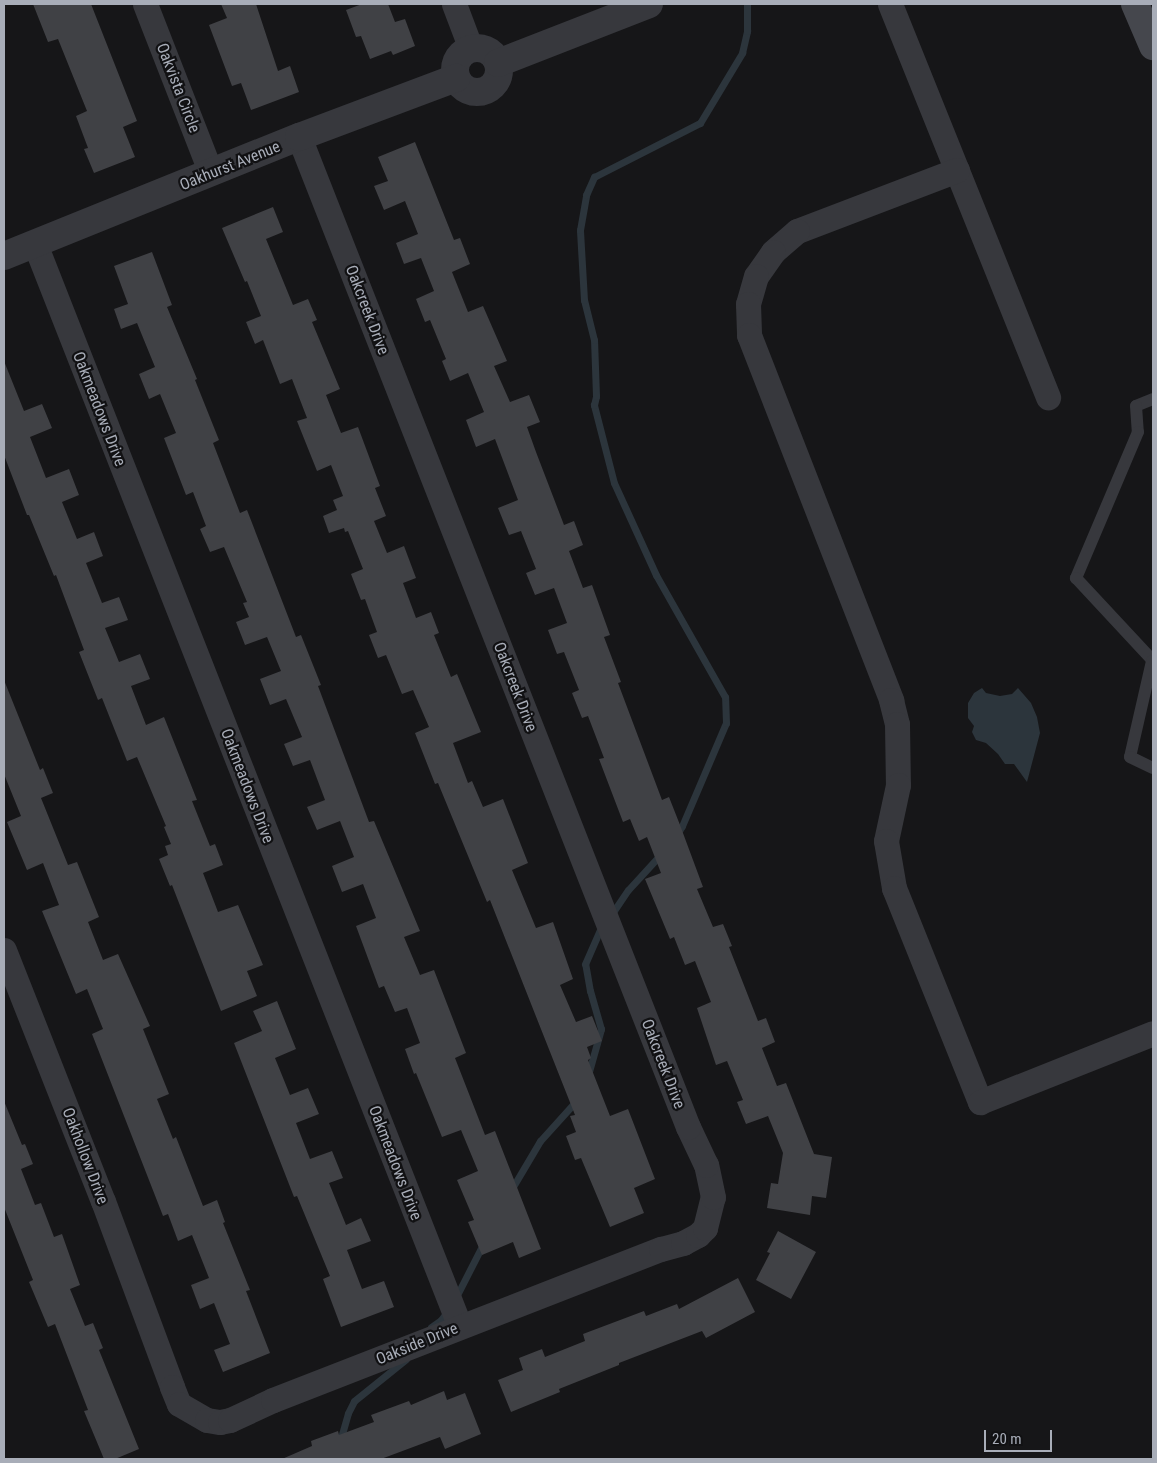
<!DOCTYPE html>
<style>
body{margin:0}
#map{position:relative;width:1157px;height:1463px;overflow:hidden;background:#161618;font-family:"Roboto Condensed",sans-serif}
div>[style]{position:absolute}
.water>*{inset:0;background:#2c353c}
.stream>*{height:7px;margin:-3.5px;padding:0 3.5px;transform-origin:3.5px;border-radius:3.5px;background:#2c353c}
.building>*{inset:0;background:#404145}
.service>*{height:12px;margin:-6px;padding:0 6px;transform-origin:6px;border-radius:6px;background:#37383d}
.minor>*{height:25px;margin:-12.5px;padding:0 12.5px;transform-origin:12.5px;border-radius:12.5px;background:#37383d}
.tertiary>*{height:28px;margin:-14px;padding:0 14px;transform-origin:14px;border-radius:14px;background:#37383d}
.tertiary>.ring{margin:-14px;padding:0;box-sizing:content-box;background:none;border:28px solid #37383d;border-radius:50%}
.secondary>*{height:28px;margin:-14px;padding:0 14px;transform-origin:14px;border-radius:14px;background:#45474d}
span{translate:-50% -50%;white-space:nowrap;text-align:center;line-height:1.15;-webkit-text-stroke:4.5px #111113;paint-order:stroke}
.street-label{font-size:16px;color:#a8adb8}
.frame{position:absolute;inset:0;border:5px solid #a8adb8;pointer-events:none}
.scale{position:absolute;left:984px;top:1430px;width:68px;height:22px;box-sizing:border-box;border:2px solid #a8adb8;border-top:0;padding-left:6px;font-size:15px;line-height:18px;white-space:nowrap;color:#a8adb8;-webkit-text-stroke:4px #111113;paint-order:stroke}
</style>
<div id="map">
<div class="water">
<div style="clip-path:polygon(982px 688px,986px 693px,1000px 696px,1012px 694px,1018px 688px,1031px 703px,1037px 717px,1040px 733px,1027px 782px,1014px 764px,1005px 764px,998px 754px,986px 743px,976px 740px,972px 732px,974px 726px,968px 718px,968px 703px,974px 693px)"></div>
</div>
<div class="stream">
<div style="left:677px;top:834px;width:9px;rotate:-58deg"></div>
<div style="left:682px;top:826px;width:112px;rotate:-66.9deg"></div>
<div style="left:726px;top:723px;width:26px;rotate:-92deg"></div>
<div style="left:725px;top:697px;width:140px;rotate:-119.5deg"></div>
<div style="left:656px;top:575px;width:101px;rotate:-114.5deg"></div>
<div style="left:614px;top:483px;width:81px;rotate:-104.4deg"></div>
<div style="left:594px;top:405px;width:9px;rotate:-77deg"></div>
<div style="left:596px;top:396px;width:56px;rotate:-92deg"></div>
<div style="left:594px;top:340px;width:41px;rotate:-104deg"></div>
<div style="left:584px;top:300px;width:70px;rotate:-93.3deg"></div>
<div style="left:580px;top:230px;width:36px;rotate:-80deg"></div>
<div style="left:586px;top:195px;width:20px;rotate:-66deg"></div>
<div style="left:594px;top:177px;width:119px;rotate:-27deg"></div>
<div style="left:700px;top:123px;width:82px;rotate:-59deg"></div>
<div style="left:742px;top:53px;width:23px;rotate:-77deg"></div>
<div style="left:747px;top:31px;width:27px;rotate:-90deg"></div>
<div style="left:611px;top:915px;width:30px;rotate:-56deg"></div>
<div style="left:628px;top:890px;width:49px;rotate:-47.5deg"></div>
<div style="left:588px;top:1075px;width:48px;rotate:-74.2deg"></div>
<div style="left:601px;top:1029px;width:40px;rotate:-106deg"></div>
<div style="left:590px;top:991px;width:27px;rotate:-100deg"></div>
<div style="left:585px;top:964px;width:43px;rotate:-66.4deg"></div>
<div style="left:511px;top:1190px;width:57px;rotate:-59.4deg"></div>
<div style="left:540px;top:1141px;width:55px;rotate:-47.9deg"></div>
<div style="left:455px;top:1299px;width:64px;rotate:-63deg"></div>
<div style="left:431px;top:1327px;width:12px;rotate:-35deg"></div>
<div style="left:441px;top:1320px;width:12px;rotate:-55deg"></div>
<div style="left:341px;top:1459px;width:11px;rotate:-105deg"></div>
<div style="left:338px;top:1448px;width:36px;rotate:-74deg"></div>
<div style="left:348px;top:1413px;width:13px;rotate:-63deg"></div>
<div style="left:354px;top:1401px;width:67px;rotate:-38.9deg"></div>
</div>
<div class="building">
<div style="clip-path:polygon(33px 4px,91px 4px,137px 121px,123px 127px,135px 157px,94px 173px,84px 149px,88px 148px,76px 116px,87px 111px,58px 39px,48px 42px)"></div>
<div style="clip-path:polygon(221px 4px,256px 4px,278px 71px,290px 66px,299px 92px,251px 110px,241px 83px,232px 86px,209px 25px,227px 18px)"></div>
<div style="clip-path:polygon(362px 4px,388px 4px,395px 22px,405px 19px,415px 46px,393px 55px,391px 51px,370px 59px,361px 36px,356px 37px,346px 10px)"></div>
<div style="clip-path:polygon(415px 142px,454px 240px,460px 238px,470px 264px,452px 272px,468px 312px,483px 306px,507px 361px,494px 366px,510px 402px,529px 395px,540px 422px,527px 427px,536px 452px,564px 525px,574px 521px,583px 545px,569px 551px,583px 588px,592px 585px,610px 635px,604px 637px,621px 682px,618px 683px,662px 800px,669px 797px,680px 825px,703px 887px,697px 889px,713px 927px,723px 924px,732px 946px,729px 947px,758px 1021px,766px 1018px,775px 1042px,762px 1048px,777px 1086px,786px 1083px,814px 1154px,832px 1157px,826px 1198px,812px 1196px,810px 1215px,767px 1208px,771px 1183px,778px 1184px,783px 1153px,768px 1116px,746px 1124px,737px 1102px,743px 1100px,727px 1061px,716px 1065px,697px 1008px,711px 1002px,695px 961px,685px 965px,674px 937px,670px 939px,645px 879px,661px 873px,647px 837px,639px 841px,630px 819px,623px 822px,599px 759px,604px 758px,588px 716px,582px 718px,572px 693px,579px 690px,564px 652px,557px 654px,548px 630px,567px 623px,554px 588px,535px 595px,526px 573px,536px 569px,521px 531px,509px 535px,498px 508px,518px 500px,495px 439px,476px 447px,466px 420px,484px 412px,468px 373px,450px 381px,442px 361px,446px 359px,430px 320px,425px 322px,416px 299px,434px 291px,421px 258px,404px 264px,396px 243px,418px 234px,405px 201px,384px 210px,374px 186px,388px 181px,378px 157px)"></div>
<div style="clip-path:polygon(273px 207px,283px 232px,266px 239px,293px 305px,308px 299px,317px 320px,312px 322px,340px 389px,326px 395px,341px 433px,358px 427px,380px 486px,375px 488px,386px 516px,374px 521px,387px 553px,404px 546px,416px 578px,403px 583px,416px 618px,431px 612px,439px 633px,434px 635px,451px 677px,457px 674px,481px 732px,453px 743px,468px 783px,472px 781px,483px 807px,503px 799px,528px 863px,512px 870px,536px 928px,553px 922px,573px 979px,560px 985px,576px 1022px,592px 1016px,602px 1041px,587px 1047px,591px 1058px,588px 1060px,610px 1116px,628px 1109px,655px 1179px,634px 1188px,644px 1213px,610px 1227px,581px 1158px,575px 1160px,566px 1136px,576px 1132px,570px 1116px,575px 1115px,537px 1019px,490px 900px,487px 902px,438px 783px,435px 784px,415px 733px,429px 727px,413px 690px,402px 694px,386px 655px,378px 658px,369px 635px,377px 632px,365px 599px,361px 600px,351px 574px,363px 569px,348px 531px,345px 532px,344px 528px,329px 533px,323px 516px,337px 510px,333px 500px,343px 496px,331px 465px,317px 471px,297px 421px,307px 418px,292px 379px,280px 384px,263px 340px,255px 344px,246px 322px,261px 316px,247px 281px,245px 282px,222px 228px)"></div>
<div style="clip-path:polygon(152px 252px,172px 305px,167px 307px,197px 379px,195px 380px,219px 440px,213px 443px,240px 513px,247px 510px,296px 637px,301px 635px,321px 685px,318px 686px,369px 822px,374px 821px,420px 931px,404px 937px,420px 975px,434px 970px,466px 1053px,455px 1058px,485px 1135px,495px 1131px,541px 1249px,519px 1258px,513px 1242px,482px 1255px,468px 1222px,474px 1220px,457px 1180px,478px 1171px,461px 1130px,442px 1137px,416px 1073px,414px 1074px,405px 1049px,420px 1043px,407px 1008px,395px 1012px,384px 986px,379px 988px,356px 926px,376px 918px,363px 884px,342px 892px,332px 866px,354px 857px,340px 821px,317px 830px,307px 807px,325px 800px,310px 760px,293px 766px,284px 744px,302px 737px,286px 699px,270px 705px,260px 679px,281px 671px,267px 637px,245px 645px,236px 622px,249px 617px,243px 603px,247px 602px,224px 547px,210px 552px,200px 529px,206px 526px,193px 492px,186px 495px,164px 438px,176px 433px,160px 394px,149px 399px,139px 374px,155px 367px,137px 323px,121px 329px,114px 309px,128px 304px,114px 266px)"></div>
<div style="clip-path:polygon(4px 361px,24px 411px,42px 404px,52px 428px,30px 437px,46px 478px,69px 469px,79px 495px,62px 502px,77px 539px,94px 532px,103px 556px,86px 563px,102px 603px,119px 597px,128px 620px,105px 628px,119px 662px,140px 654px,150px 679px,131px 686px,146px 725px,164px 717px,197px 800px,192px 801px,210px 846px,215px 844px,223px 865px,203px 873px,218px 912px,238px 905px,263px 965px,247px 971px,257px 996px,221px 1011px,172px 885px,170px 886px,159px 859px,168px 855px,165px 846px,171px 844px,164px 827px,166px 826px,137px 757px,127px 761px,102px 698px,98px 700px,79px 652px,84px 650px,56px 575px,54px 576px,29px 515px,27px 515px,4px 455px)"></div>
<div style="clip-path:polygon(4px 680px,40px 770px,43px 768px,53px 793px,41px 798px,68px 865px,77px 862px,99px 917px,88px 922px,103px 960px,118px 954px,150px 1026px,143px 1029px,169px 1094px,157px 1099px,173px 1139px,176px 1137px,203px 1206px,217px 1200px,225px 1222px,223px 1223px,250px 1290px,246px 1291px,270px 1353px,223px 1372px,214px 1350px,230px 1344px,214px 1303px,200px 1309px,191px 1285px,209px 1278px,192px 1235px,178px 1241px,168px 1214px,163px 1216px,92px 1034px,103px 1029px,87px 989px,76px 994px,42px 911px,59px 905px,43px 863px,27px 870px,7px 822px,21px 816px,4px 774px)"></div>
<div style="clip-path:polygon(277px 1001px,296px 1049px,275px 1058px,290px 1095px,308px 1088px,319px 1114px,296px 1123px,310px 1159px,332px 1151px,343px 1178px,329px 1183px,346px 1225px,361px 1218px,371px 1241px,347px 1250px,362px 1289px,384px 1281px,394px 1307px,341px 1327px,323px 1279px,330px 1276px,297px 1196px,294px 1197px,234px 1043px,262px 1031px,253px 1011px)"></div>
<div style="clip-path:polygon(4px 1101px,22px 1145px,25px 1144px,33px 1164px,21px 1169px,35px 1205px,41px 1203px,54px 1237px,62px 1234px,80px 1285px,70px 1289px,85px 1326px,93px 1323px,103px 1348px,99px 1350px,139px 1449px,115px 1459px,104px 1459px,84px 1411px,88px 1410px,55px 1324px,48px 1327px,29px 1282px,33px 1280px,4px 1207px)"></div>
<div style="clip-path:polygon(778px 1231px,816px 1252px,791px 1299px,756px 1280px,770px 1253px,767px 1252px)"></div>
<div style="clip-path:polygon(738px 1278px,755px 1312px,706px 1338px,702px 1331px,619px 1363px,619px 1365px,559px 1389px,560px 1392px,511px 1412px,498px 1380px,523px 1370px,519px 1358px,542px 1349px,545px 1357px,585px 1341px,583px 1334px,644px 1311px,646px 1316px,677px 1304px,679px 1309px)"></div>
<div style="clip-path:polygon(444px 1391px,447px 1400px,465px 1393px,481px 1434px,445px 1449px,440px 1437px,381px 1459px,282px 1459px,312px 1446px,311px 1441px,338px 1431px,339px 1435px,374px 1422px,371px 1415px,409px 1401px,411px 1405px)"></div>
</div>
<div class="service">
<div style="left:1153px;top:399px;width:18px;rotate:158deg"></div>
<div style="left:1136px;top:406px;width:26px;rotate:86deg"></div>
<div style="left:1138px;top:432px;width:159px;rotate:113deg"></div>
<div style="left:1076px;top:578px;width:113px;rotate:47.1deg"></div>
<div style="left:1152px;top:661px;width:98px;rotate:102.9deg"></div>
<div style="left:1130px;top:757px;width:25px;rotate:26deg"></div>
</div>
<div class="minor">
<div style="left:145px;top:4px;width:181px;rotate:68.7deg"></div>
<div style="left:454px;top:4px;width:48px;rotate:69.3deg"></div>
<div style="left:890px;top:4px;width:424px;rotate:68.1deg"></div>
<div style="left:957px;top:170px;width:171px;rotate:159.1deg"></div>
<div style="left:797px;top:231px;width:32px;rotate:139deg"></div>
<div style="left:773px;top:252px;width:29px;rotate:125deg"></div>
<div style="left:756px;top:276px;width:29px;rotate:106deg"></div>
<div style="left:748px;top:304px;width:31px;rotate:88deg"></div>
<div style="left:749px;top:335px;width:392px;rotate:68.7deg"></div>
<div style="left:891px;top:700px;width:25px;rotate:76deg"></div>
<div style="left:897px;top:724px;width:61px;rotate:89.1deg"></div>
<div style="left:898px;top:785px;width:57px;rotate:102.1deg"></div>
<div style="left:886px;top:841px;width:48px;rotate:80.3deg"></div>
<div style="left:894px;top:888px;width:231px;rotate:68.1deg"></div>
<div style="left:980px;top:1102px;width:186px;rotate:-21.7deg"></div>
<div style="left:35px;top:244px;width:1163px;rotate:68.57deg"></div>
<div style="left:4px;top:950px;width:270px;rotate:68.5deg"></div>
<div style="left:103px;top:1201px;width:198px;rotate:69.6deg"></div>
<div style="left:172px;top:1387px;width:18px;rotate:68deg"></div>
<div style="left:179px;top:1404px;width:32px;rotate:30deg"></div>
<div style="left:207px;top:1420px;width:13px;rotate:9deg"></div>
<div style="left:220px;top:1422px;width:10px;rotate:-11deg"></div>
<div style="left:230px;top:1420px;width:47px;rotate:-24.9deg"></div>
<div style="left:273px;top:1400px;width:416px;rotate:-21.3deg"></div>
<div style="left:661px;top:1249px;width:23px;rotate:-15deg"></div>
<div style="left:683px;top:1243px;width:17px;rotate:-28deg"></div>
<div style="left:698px;top:1235px;width:10px;rotate:-45deg"></div>
<div style="left:705px;top:1228px;width:32px;rotate:-76deg"></div>
<div style="left:713px;top:1197px;width:33px;rotate:-102deg"></div>
<div style="left:706px;top:1165px;width:42px;rotate:-115.3deg"></div>
<div style="left:688px;top:1127px;width:1064px;rotate:-111.45deg"></div>
</div>
<div class="tertiary">
<div class="ring" style="left:455px;top:48px;width:16px;height:16px"></div>
<div style="left:498px;top:63px;width:162px;rotate:-21.3deg"></div>
<div style="left:4px;top:256px;width:318px;rotate:-22deg"></div>
<div style="left:299px;top:137px;width:168px;rotate:-20.6deg"></div>
</div>
<div class="secondary">
<div style="left:1135px;top:4px;width:46px;rotate:66.8deg"></div>
</div>
<div class="street-label">
<span style="left:178px;top:88px;rotate:69deg">Oakvista Circle</span>
<span style="left:230px;top:166px;rotate:-22deg">Oakhurst Avenue</span>
<span style="left:367px;top:310px;rotate:69deg">Oakcreek Drive</span>
<span style="left:99px;top:409px;rotate:69deg">Oakmeadows Drive</span>
<span style="left:515px;top:687px;rotate:69deg">Oakcreek Drive</span>
<span style="left:247px;top:786px;rotate:69deg">Oakmeadows Drive</span>
<span style="left:663px;top:1064px;rotate:69deg">Oakcreek Drive</span>
<span style="left:85px;top:1156px;rotate:69deg">Oakhollow Drive</span>
<span style="left:395px;top:1163px;rotate:69deg">Oakmeadows Drive</span>
<span style="left:417px;top:1344px;rotate:-22deg">Oakside Drive</span>
</div>
<div class="frame"></div>
<div class="scale">20 m</div>
</div>
